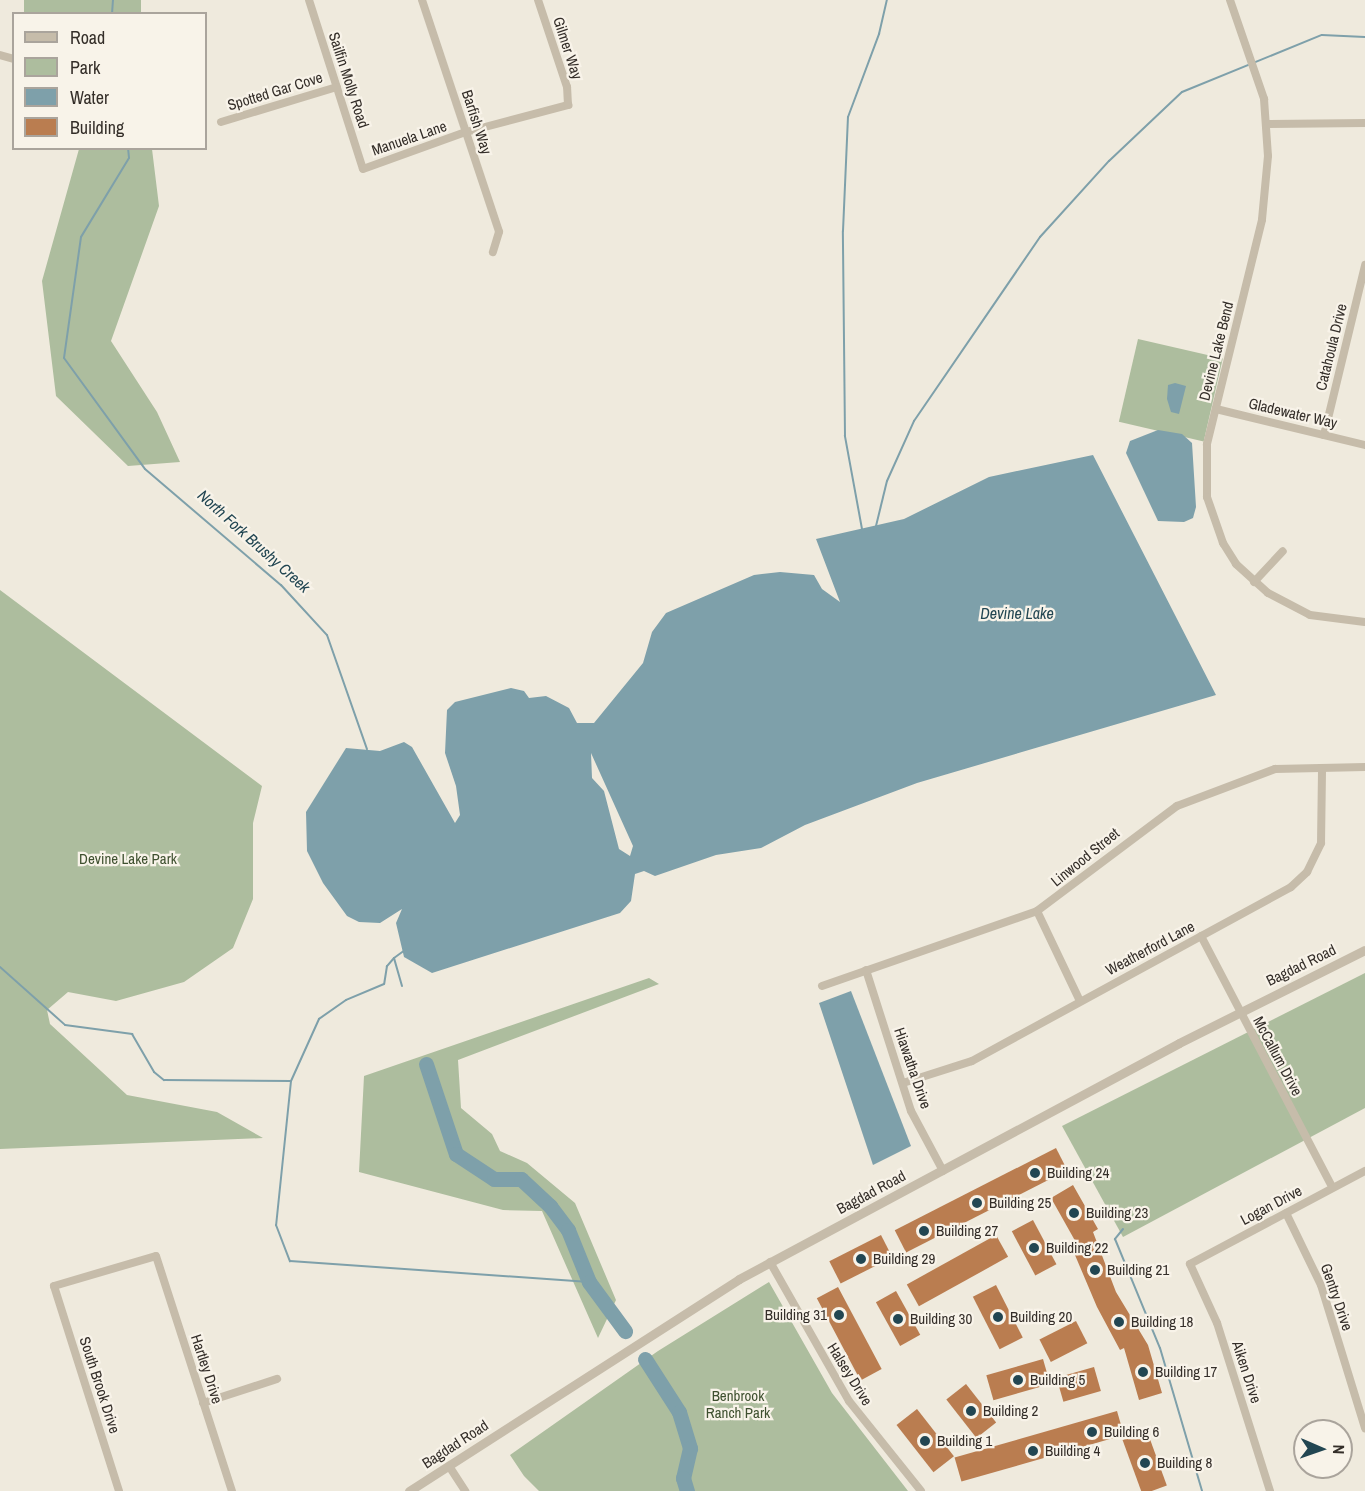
<!DOCTYPE html>
<style>
body{margin:0}
#map{position:relative;width:1365px;height:1491px;overflow:hidden;background:#efeadd;font-family:"Archivo Narrow",sans-serif}
div>[style]{position:absolute}
.green>*{inset:0;background:#adbd9e;transform-origin:0 0}
.water>*{inset:0;background:#7ea0aa}
.stream>*{height:2px;margin:-1px;padding:0 1px;transform-origin:1px;border-radius:1px;background:#7ea0aa}
.river>*{height:15px;margin:-7.5px;padding:0 7.5px;transform-origin:7.5px;border-radius:7.5px;background:#7ea0aa}
.building>*{inset:0;background:#ba7d50;transform-origin:0 0}
.minor>*{height:8px;margin:-4px;padding:0 4px;transform-origin:4px;border-radius:4px;background:#c6bcaa}
.tertiary>*{height:9px;margin:-4.5px;padding:0 4.5px;transform-origin:4.5px;border-radius:4.5px;background:#c6bcaa}
.dots>*{width:16px;height:16px;translate:-50% -50%;box-sizing:border-box;border:3px solid #f8f3e9;border-radius:50%}
span{translate:-50% -50%;white-space:nowrap;text-align:center;line-height:1.15;-webkit-text-stroke:4.5px #f8f3e9;paint-order:stroke}
.street-label{font-size:15px;color:#342e29}
.park-label{font-size:15px;color:#3e502f}
.poi-label{font-size:15px;color:#342e29}
.left{translate:0 -50%;text-align:left}
.right{translate:-100% -50%;text-align:right}
.water-label{font-size:16px;color:#224652;font-style:italic}
.legend{position:absolute;left:12px;top:12px;width:195px;height:138px;box-sizing:border-box;background:#f8f3e9;border:2px solid #aaa49c;margin:0;padding:8px 10px;list-style:none;font-size:18px;color:#342e29}
.legend li{display:flex;align-items:center;gap:12px;height:30px}
.legend b{width:30px;border:2px solid #aaa49c}
.north{position:absolute;left:1293px;top:1419px;width:60px;height:60px;box-sizing:border-box;background:#f8f3e9;border:2px solid #aaa49c;border-radius:50%;rotate:92deg;font-size:16px;font-weight:700;line-height:24px;text-align:center;color:#342e29}
.north::after{content:'';display:block;margin:auto;width:21px;height:27px;background:#224652;clip-path:polygon(50% 0,100% 100%,50% 72%,0 100%)}
</style>
<div id="map">
<div class="green">
<div style="left:24px;top:0;width:117px;height:14px"></div>
<div style="clip-path:polygon(79px 149px,152px 149px,159px 206px,111px 341px,157px 412px,180px 462px,128px 466px,56px 396px,42px 281px)"></div>
<div style="left:1138px;top:339px;width:87px;height:85px;rotate:13deg"></div>
<div style="clip-path:polygon(0 590px,262px 786px,253px 823px,253px 899px,233px 948px,184px 982px,116px 1001px,68px 992px,47px 1010px,50px 1024px,127px 1095px,217px 1112px,263px 1138px,0 1149px)"></div>
<div style="clip-path:polygon(1365px 973px,1365px 1108px,1123px 1237px,1062px 1126px)"></div>
<div style="clip-path:polygon(649px 978px,659px 984px,458px 1060px,461px 1108px,492px 1134px,500px 1151px,527px 1163px,575px 1203px,616px 1300px,598px 1338px,542px 1211px,503px 1210px,359px 1172px,364px 1076px)"></div>
<div style="clip-path:polygon(769px 1282px,832px 1393px,908px 1491px,539px 1491px,524px 1476px,510px 1455px,658px 1351px)"></div>
</div>
<div class="water">
<div style="clip-path:polygon(1175px 383px,1186px 386px,1179px 414px,1171px 412px,1167px 399px,1168px 385px)"></div>
<div style="clip-path:polygon(1158px 430px,1182px 434px,1192px 443px,1196px 507px,1193px 518px,1184px 522px,1158px 521px,1126px 453px,1130px 441px)"></div>
<div style="clip-path:polygon(evenodd,1093px 455px,1216px 695px,917px 783px,805px 825px,761px 848px,716px 855px,655px 876px,644px 871px,635px 874px,631px 901px,620px 913px,432px 973px,404px 957px,396px 923px,402px 909px,380px 923px,359px 922px,347px 916px,323px 883px,307px 851px,306px 812px,346px 748px,380px 751px,404px 742px,412px 747px,455px 823px,460px 815px,456px 786px,445px 753px,447px 710px,455px 702px,511px 688px,524px 691px,529px 698px,546px 696px,569px 708px,577px 723px,594px 723px,643px 663px,652px 632px,666px 613px,754px 575px,780px 572px,814px 575px,822px 589px,840px 602px,816px 539px,904px 519px,989px 477px,1093px 455px,591px 753px,633px 846px,630px 856px,619px 849px,604px 791px,592px 778px,591px 753px)"></div>
<div style="clip-path:polygon(851px 991px,911px 1146px,873px 1165px,819px 1003px)"></div>
</div>
<div class="stream">
<div style="left:112px;top:14px;width:14px;rotate:-86deg"></div>
<div style="left:128px;top:148px;width:10px;rotate:84deg"></div>
<div style="left:129px;top:158px;width:92px;rotate:121.3deg"></div>
<div style="left:81px;top:237px;width:122px;rotate:98deg"></div>
<div style="left:64px;top:358px;width:137px;rotate:53.9deg"></div>
<div style="left:145px;top:469px;width:179px;rotate:40.5deg"></div>
<div style="left:281px;top:585px;width:68px;rotate:47.4deg"></div>
<div style="left:327px;top:635px;width:121px;rotate:70.7deg"></div>
<div style="left:876px;top:526px;width:46px;rotate:-76.3deg"></div>
<div style="left:887px;top:481px;width:66px;rotate:-65.8deg"></div>
<div style="left:914px;top:421px;width:223px;rotate:-55.6deg"></div>
<div style="left:1040px;top:237px;width:103px;rotate:-47.8deg"></div>
<div style="left:1109px;top:161px;width:100px;rotate:-43.4deg"></div>
<div style="left:1182px;top:92px;width:151px;rotate:-22.2deg"></div>
<div style="left:1322px;top:35px;width:43px;rotate:2.7deg"></div>
<div style="left:862px;top:529px;width:95px;rotate:-100.4deg"></div>
<div style="left:845px;top:436px;width:205px;rotate:-90.6deg"></div>
<div style="left:843px;top:231px;width:114px;rotate:-87.5deg"></div>
<div style="left:848px;top:117px;width:89px;rotate:-69.5deg"></div>
<div style="left:879px;top:34px;width:35px;rotate:-77deg"></div>
<div style="left:394px;top:958px;width:11px;rotate:131deg"></div>
<div style="left:387px;top:966px;width:18px;rotate:99deg"></div>
<div style="left:384px;top:984px;width:41px;rotate:157.2deg"></div>
<div style="left:346px;top:1000px;width:33px;rotate:145deg"></div>
<div style="left:319px;top:1019px;width:68px;rotate:114.3deg"></div>
<div style="left:291px;top:1081px;width:145px;rotate:95.9deg"></div>
<div style="left:276px;top:1225px;width:39px;rotate:69deg"></div>
<div style="left:290px;top:1261px;width:300px;rotate:4deg"></div>
<div style="left:0;top:967px;width:87px;rotate:41.7deg"></div>
<div style="left:65px;top:1025px;width:68px;rotate:7.7deg"></div>
<div style="left:132px;top:1034px;width:44px;rotate:59.9deg"></div>
<div style="left:154px;top:1072px;width:13px;rotate:39deg"></div>
<div style="left:164px;top:1080px;width:127px;rotate:0.5deg"></div>
<div style="left:402px;top:986px;width:29px;rotate:-106deg"></div>
<div style="left:394px;top:958px;width:14px;rotate:-36deg"></div>
<div style="left:1123px;top:1229px;width:13px;rotate:129deg"></div>
<div style="left:1115px;top:1239px;width:118px;rotate:67.6deg"></div>
<div style="left:1160px;top:1348px;width:149px;rotate:73.6deg"></div>
</div>
<div class="river">
<div style="left:426px;top:1064px;width:95px;rotate:71.6deg"></div>
<div style="left:456px;top:1154px;width:45px;rotate:33.3deg"></div>
<div style="left:494px;top:1179px;width:27px"></div>
<div style="left:521px;top:1179px;width:40px;rotate:43deg"></div>
<div style="left:550px;top:1206px;width:30px;rotate:53deg"></div>
<div style="left:568px;top:1230px;width:56px;rotate:68deg"></div>
<div style="left:589px;top:1282px;width:61px;rotate:53.7deg"></div>
<div style="left:645px;top:1359px;width:63px;rotate:57.3deg"></div>
<div style="left:679px;top:1412px;width:38px;rotate:73deg"></div>
<div style="left:690px;top:1448px;width:31px;rotate:103deg"></div>
<div style="left:683px;top:1478px;width:14px;rotate:73deg"></div>
</div>
<div class="building">
<div style="left:1056px;top:1148px;width:25px;height:181px;rotate:63deg"></div>
<div style="clip-path:polygon(1073px 1185px,1098px 1229px,1093px 1232px,1116px 1292px,1148px 1345px,1162px 1393px,1139px 1400px,1124px 1348px,1120px 1350px,1097px 1307px,1072px 1248px,1078px 1246px,1051px 1198px)"></div>
<div style="left:1033px;top:1220px;width:50px;height:24px;rotate:62deg"></div>
<div style="left:881px;top:1235px;width:25px;height:58px;rotate:63deg"></div>
<div style="left:996px;top:1235px;width:25px;height:102px;rotate:61deg"></div>
<div style="left:996px;top:1285px;width:59px;height:26px;rotate:63deg"></div>
<div style="left:838px;top:1287px;width:93px;height:24px;rotate:62deg"></div>
<div style="left:896px;top:1291px;width:50px;height:23px;rotate:61deg"></div>
<div style="left:1076px;top:1321px;width:25px;height:41px;rotate:63deg"></div>
<div style="left:1043px;top:1359px;width:26px;height:59px;rotate:74deg"></div>
<div style="left:1094px;top:1367px;width:25px;height:39px;rotate:74deg"></div>
<div style="left:966px;top:1384px;width:49px;height:25px;rotate:52deg"></div>
<div style="left:917px;top:1409px;width:60px;height:26px;rotate:52deg"></div>
<div style="left:1117px;top:1411px;width:25px;height:169px;rotate:74deg"></div>
<div style="left:1147px;top:1431px;width:58px;height:26px;rotate:70deg"></div>
</div>
<div class="minor">
<div style="left:309px;top:0;width:177px;rotate:72.3deg"></div>
<div style="left:363px;top:169px;width:109px;rotate:-19.8deg"></div>
<div style="left:466px;top:132px;width:106px;rotate:-14.8deg"></div>
<div style="left:568px;top:105px;width:18px;rotate:-93deg"></div>
<div style="left:567px;top:87px;width:92px;rotate:-108.4deg"></div>
<div style="left:422px;top:0;width:244px;rotate:71.6deg"></div>
<div style="left:499px;top:232px;width:21px;rotate:107deg"></div>
<div style="left:1230px;top:0;width:105px;rotate:71deg"></div>
<div style="left:1264px;top:99px;width:57px;rotate:86deg"></div>
<div style="left:1268px;top:156px;width:64px;rotate:95.4deg"></div>
<div style="left:1262px;top:220px;width:231px;rotate:103.8deg"></div>
<div style="left:1207px;top:444px;width:53px;rotate:90deg"></div>
<div style="left:1207px;top:497px;width:49px;rotate:70.8deg"></div>
<div style="left:1223px;top:543px;width:25px;rotate:58deg"></div>
<div style="left:1236px;top:564px;width:43px;rotate:42.2deg"></div>
<div style="left:1268px;top:593px;width:47px;rotate:27.6deg"></div>
<div style="left:1310px;top:615px;width:55px;rotate:7.3deg"></div>
<div style="left:0;top:55px;width:15px;rotate:16deg"></div>
<div style="left:221px;top:122px;width:121px;rotate:-16.8deg"></div>
<div style="left:1268px;top:124px;width:97px;rotate:-0.6deg"></div>
<div style="left:1216px;top:409px;width:153px;rotate:13.6deg"></div>
<div style="left:1324px;top:435px;width:175px;rotate:-76.4deg"></div>
<div style="left:1254px;top:582px;width:42px;rotate:-46.9deg"></div>
<div style="left:1037px;top:911px;width:100px;rotate:64.5deg"></div>
<div style="left:1201px;top:936px;width:283px;rotate:62.4deg"></div>
<div style="left:866px;top:970px;width:148px;rotate:72.3deg"></div>
<div style="left:911px;top:1111px;width:68px;rotate:61.9deg"></div>
<div style="left:822px;top:986px;width:228px;rotate:-19.2deg"></div>
<div style="left:1037px;top:911px;width:175px;rotate:-36.9deg"></div>
<div style="left:1177px;top:806px;width:105px;rotate:-20.7deg"></div>
<div style="left:1275px;top:769px;width:90px;rotate:-1.3deg"></div>
<div style="left:903px;top:1083px;width:72px;rotate:-17.7deg"></div>
<div style="left:972px;top:1061px;width:363px;rotate:-28.6deg"></div>
<div style="left:1291px;top:887px;width:22px;rotate:-43deg"></div>
<div style="left:1307px;top:872px;width:32px;rotate:-64deg"></div>
<div style="left:1321px;top:843px;width:75px;rotate:-89.2deg"></div>
<div style="left:1286px;top:1213px;width:80px;rotate:64.1deg"></div>
<div style="left:1321px;top:1285px;width:150px;rotate:72.9deg"></div>
<div style="left:770px;top:1262px;width:160px;rotate:60.4deg"></div>
<div style="left:849px;top:1401px;width:115px;rotate:51.3deg"></div>
<div style="left:203px;top:1403px;width:78px;rotate:-18deg"></div>
<div style="left:449px;top:1466px;width:30px;rotate:57deg"></div>
<div style="left:119px;top:1491px;width:215px;rotate:-107.6deg"></div>
<div style="left:54px;top:1286px;width:106px;rotate:-16.4deg"></div>
<div style="left:156px;top:1256px;width:247px;rotate:72.1deg"></div>
<div style="left:1270px;top:1491px;width:176px;rotate:-107.5deg"></div>
<div style="left:1217px;top:1323px;width:65px;rotate:-114.6deg"></div>
<div style="left:1190px;top:1264px;width:198px;rotate:-28deg"></div>
</div>
<div class="tertiary">
<div style="left:409px;top:1491px;width:392px;rotate:-32.7deg"></div>
<div style="left:739px;top:1279px;width:499px;rotate:-28.2deg"></div>
<div style="left:1179px;top:1043px;width:208px;rotate:-26.6deg"></div>
</div>
<div class="dots">
<div style="left:1035px;top:1173px;background:#224652"></div>
<div style="left:977px;top:1203px;background:#224652"></div>
<div style="left:1074px;top:1213px;background:#224652"></div>
<div style="left:924px;top:1231px;background:#224652"></div>
<div style="left:1034px;top:1248px;background:#224652"></div>
<div style="left:861px;top:1259px;background:#224652"></div>
<div style="left:1095px;top:1270px;background:#224652"></div>
<div style="left:839px;top:1315px;background:#224652"></div>
<div style="left:998px;top:1317px;background:#224652"></div>
<div style="left:898px;top:1319px;background:#224652"></div>
<div style="left:1119px;top:1322px;background:#224652"></div>
<div style="left:1143px;top:1372px;background:#224652"></div>
<div style="left:1018px;top:1380px;background:#224652"></div>
<div style="left:971px;top:1411px;background:#224652"></div>
<div style="left:1092px;top:1432px;background:#224652"></div>
<div style="left:925px;top:1441px;background:#224652"></div>
<div style="left:1033px;top:1451px;background:#224652"></div>
<div style="left:1145px;top:1463px;background:#224652"></div>
</div>
<div class="street-label">
<span style="left:568px;top:48px;rotate:72deg">Gilmer Way</span>
<span style="left:349px;top:80px;rotate:72deg">Sailfin Molly Road</span>
<span style="left:275px;top:91px;rotate:-17deg">Spotted Gar Cove</span>
<span style="left:477px;top:122px;rotate:72deg">Barfish Way</span>
<span style="left:409px;top:138px;rotate:-19deg">Manuela Lane</span>
<span style="left:1331px;top:347px;rotate:-76deg">Catahoula Drive</span>
<span style="left:1216px;top:351px;rotate:-76deg">Devine Lake Bend</span>
<span style="left:1293px;top:413px;rotate:13deg">Gladewater Way</span>
<span style="left:1085px;top:857px;rotate:-39deg">Linwood Street</span>
<span style="left:1150px;top:948px;rotate:-28deg">Weatherford Lane</span>
<span style="left:1301px;top:965px;rotate:-26deg">Bagdad Road</span>
<span style="left:1278px;top:1056px;rotate:62deg">McCallum Drive</span>
<span style="left:913px;top:1068px;rotate:71deg">Hiawatha Drive</span>
<span style="left:871px;top:1192px;rotate:-28deg">Bagdad Road</span>
<span style="left:1271px;top:1205px;rotate:-28deg">Logan Drive</span>
<span style="left:1337px;top:1297px;rotate:71deg">Gentry Drive</span>
<span style="left:207px;top:1369px;rotate:72deg">Hartley Drive</span>
<span style="left:1247px;top:1372px;rotate:72deg">Aiken Drive</span>
<span style="left:850px;top:1374px;rotate:58deg">Halsey Drive</span>
<span style="left:100px;top:1385px;rotate:72deg">South Brook Drive</span>
<span style="left:455px;top:1444px;rotate:-33deg">Bagdad Road</span>
</div>
<div class="park-label">
<span style="left:128px;top:859px">Devine Lake Park</span>
<span style="left:738px;top:1404px">Benbrook<br>Ranch Park</span>
</div>
<div class="poi-label">
<span class="left" style="left:1047px;top:1173px">Building 24</span>
<span class="left" style="left:989px;top:1203px">Building 25</span>
<span class="left" style="left:1086px;top:1213px">Building 23</span>
<span class="left" style="left:936px;top:1231px">Building 27</span>
<span class="left" style="left:1046px;top:1248px">Building 22</span>
<span class="left" style="left:873px;top:1259px">Building 29</span>
<span class="left" style="left:1107px;top:1270px">Building 21</span>
<span class="right" style="left:827px;top:1315px">Building 31</span>
<span class="left" style="left:1010px;top:1317px">Building 20</span>
<span class="left" style="left:910px;top:1319px">Building 30</span>
<span class="left" style="left:1131px;top:1322px">Building 18</span>
<span class="left" style="left:1155px;top:1372px">Building 17</span>
<span class="left" style="left:1030px;top:1380px">Building 5</span>
<span class="left" style="left:983px;top:1411px">Building 2</span>
<span class="left" style="left:1104px;top:1432px">Building 6</span>
<span class="left" style="left:937px;top:1441px">Building 1</span>
<span class="left" style="left:1045px;top:1451px">Building 4</span>
<span class="left" style="left:1157px;top:1463px">Building 8</span>
</div>
<div class="water-label">
<span style="left:254px;top:541px;rotate:42deg">North Fork Brushy Creek</span>
<span style="left:1017px;top:613px">Devine Lake</span>
</div>
<ul class="legend">
<li><b style="height:8px;background:#c6bcaa"></b>Road</li>
<li><b style="height:16px;background:#adbd9e"></b>Park</li>
<li><b style="height:16px;background:#7ea0aa"></b>Water</li>
<li><b style="height:16px;background:#ba7d50"></b>Building</li>
</ul>
<div class="north">N</div>
</div>
